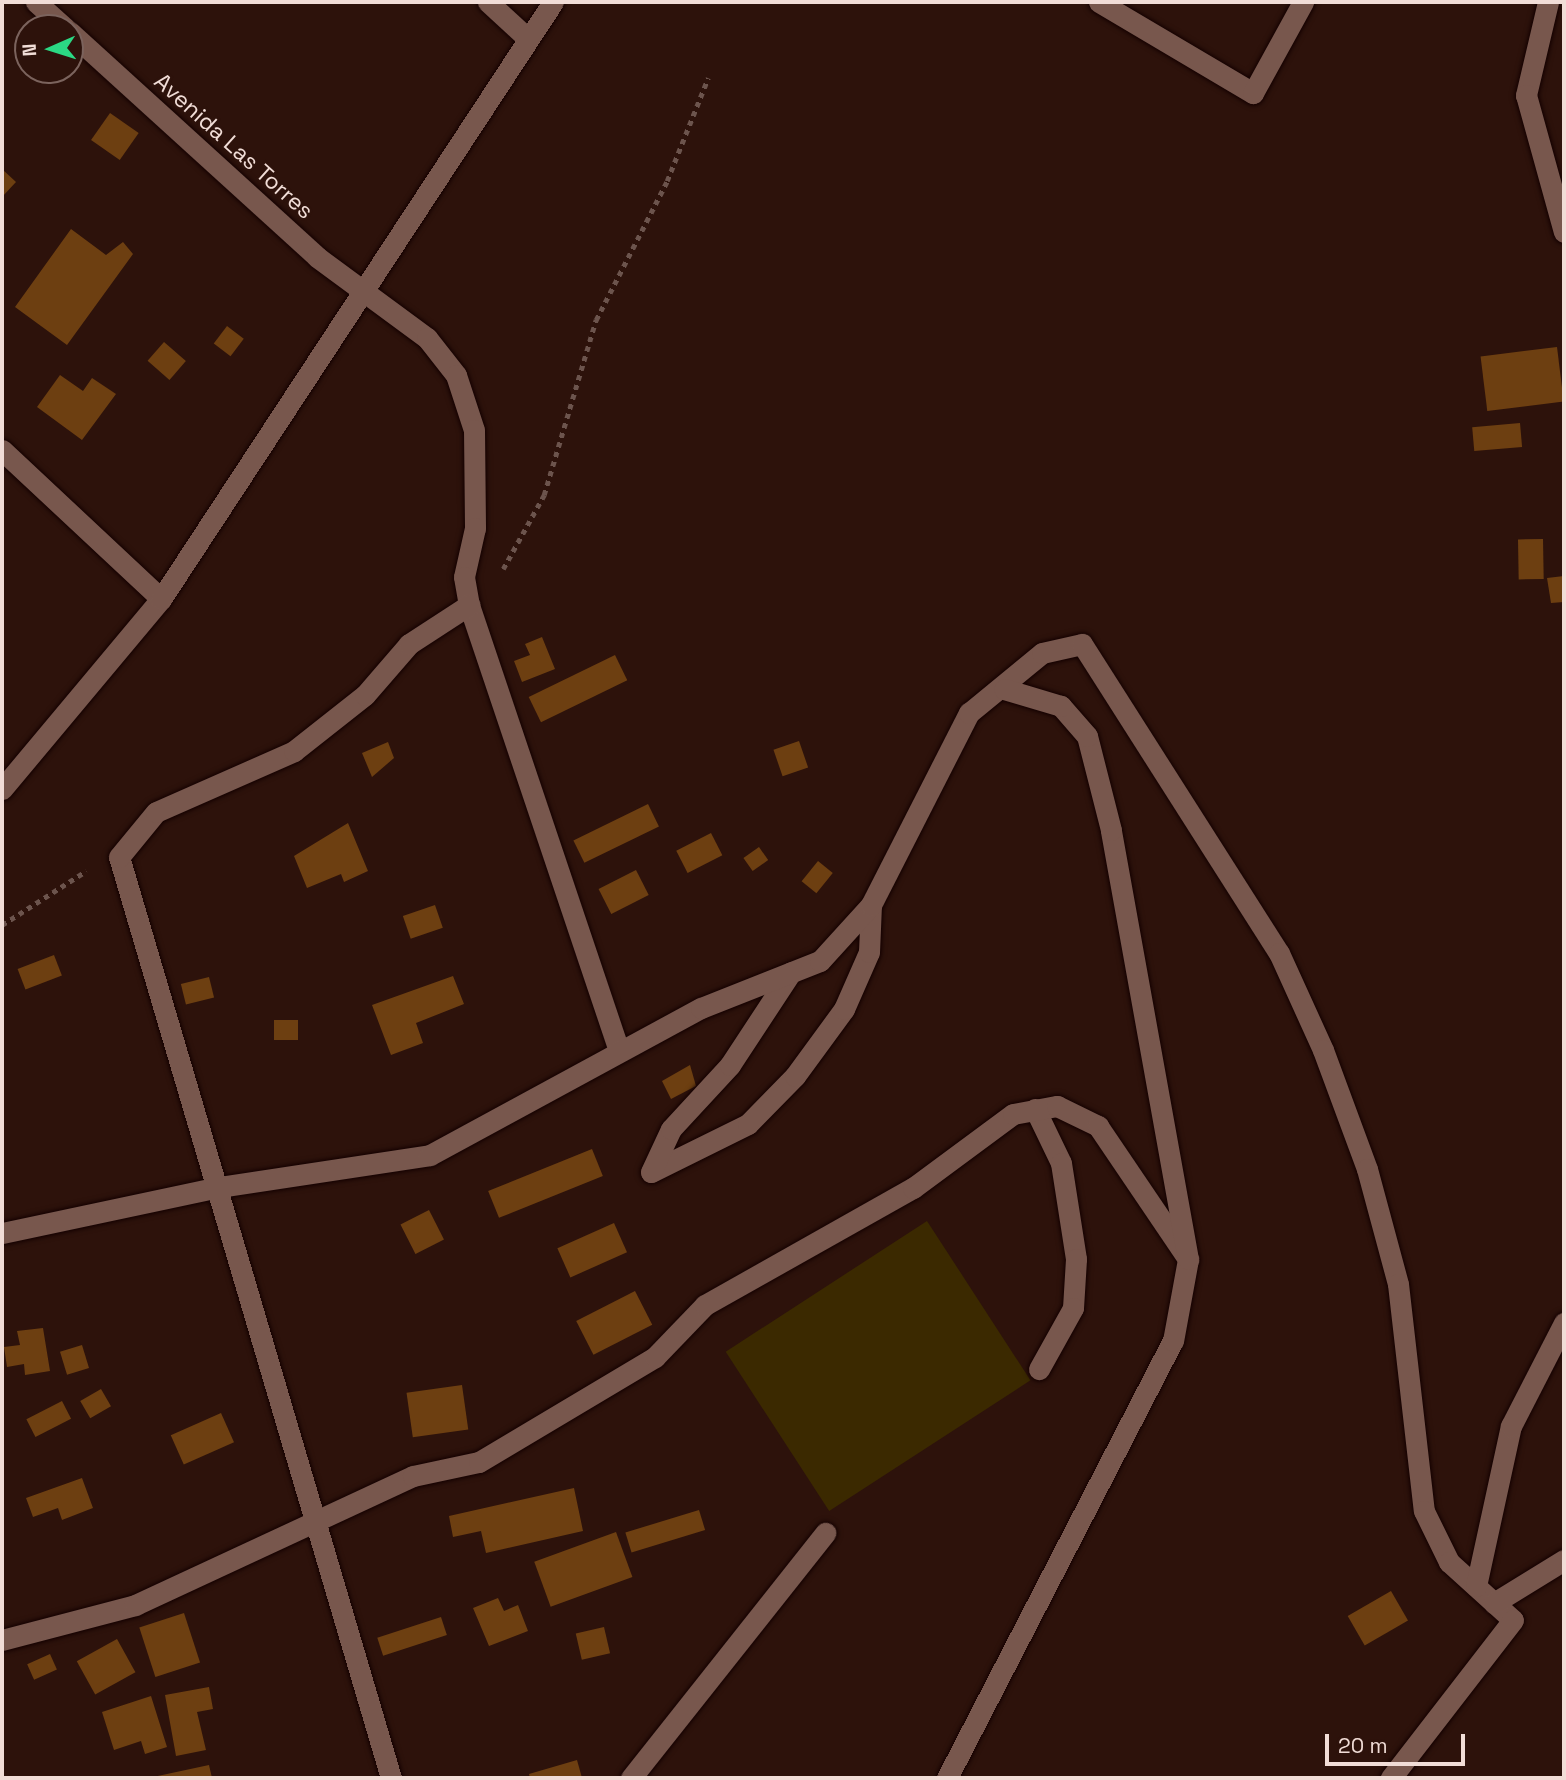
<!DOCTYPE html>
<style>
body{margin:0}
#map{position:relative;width:1566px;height:1780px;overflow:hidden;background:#2d120b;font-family:"Space Grotesk",sans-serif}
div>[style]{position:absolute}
.green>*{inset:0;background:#3b2900;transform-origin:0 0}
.building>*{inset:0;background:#6d3f11;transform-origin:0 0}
.path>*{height:4.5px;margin-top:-2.25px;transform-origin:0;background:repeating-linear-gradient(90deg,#6c544d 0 5px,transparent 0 10px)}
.roads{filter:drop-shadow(0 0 2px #140100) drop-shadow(0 0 2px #140100)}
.minor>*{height:21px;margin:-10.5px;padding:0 10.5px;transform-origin:10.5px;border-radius:10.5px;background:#78574d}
span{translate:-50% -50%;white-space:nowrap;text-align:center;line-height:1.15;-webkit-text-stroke:5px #2d120b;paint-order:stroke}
.street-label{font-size:23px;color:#f1ddd7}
.frame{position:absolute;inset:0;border:4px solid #f1ddd7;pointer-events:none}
.north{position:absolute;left:14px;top:14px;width:70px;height:70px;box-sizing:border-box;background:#2d120b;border:2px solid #7b635d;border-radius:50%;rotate:267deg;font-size:19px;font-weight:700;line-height:28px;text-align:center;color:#f1ddd7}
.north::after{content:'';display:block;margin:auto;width:24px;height:32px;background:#2bd884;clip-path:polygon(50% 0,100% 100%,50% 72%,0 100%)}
.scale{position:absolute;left:1325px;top:1734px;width:140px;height:32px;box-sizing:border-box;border:4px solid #f1ddd7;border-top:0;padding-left:9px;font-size:21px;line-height:24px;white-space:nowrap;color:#f1ddd7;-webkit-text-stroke:5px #2d120b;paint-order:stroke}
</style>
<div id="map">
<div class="green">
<div style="left:927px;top:1221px;width:190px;height:240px;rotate:57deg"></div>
</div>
<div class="building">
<div style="left:110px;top:113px;width:35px;height:33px;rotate:35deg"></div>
<div style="clip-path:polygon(2px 169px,16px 182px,2px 197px)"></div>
<div style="clip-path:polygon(71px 229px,106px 255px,123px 242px,133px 254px,67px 345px,15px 307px)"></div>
<div style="left:227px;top:326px;width:21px;height:22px;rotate:37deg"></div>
<div style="left:164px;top:342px;width:29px;height:25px;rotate:41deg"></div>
<div style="left:1557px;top:347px;width:55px;height:77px;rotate:83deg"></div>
<div style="clip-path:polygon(60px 375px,83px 391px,92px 378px,116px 394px,82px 440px,37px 407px)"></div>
<div style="left:1520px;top:423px;width:24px;height:48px;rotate:85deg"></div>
<div style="left:1543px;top:539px;width:40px;height:25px;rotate:89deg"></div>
<div style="clip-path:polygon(1564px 576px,1564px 602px,1551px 603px,1547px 578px)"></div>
<div style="clip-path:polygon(542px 637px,555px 669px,522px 682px,514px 661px,530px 655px,525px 644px)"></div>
<div style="left:615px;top:655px;width:28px;height:96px;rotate:64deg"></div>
<div style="left:799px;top:741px;width:28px;height:27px;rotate:71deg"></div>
<div style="clip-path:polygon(388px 742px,394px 758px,372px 777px,362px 753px)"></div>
<div style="left:648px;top:804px;width:25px;height:83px;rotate:64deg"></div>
<div style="clip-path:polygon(348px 823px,368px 871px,344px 882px,341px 874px,307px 888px,294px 856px)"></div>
<div style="left:711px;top:833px;width:25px;height:39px;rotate:63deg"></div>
<div style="left:759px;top:847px;width:16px;height:19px;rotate:55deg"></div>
<div style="left:818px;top:861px;width:19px;height:26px;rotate:39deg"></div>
<div style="left:636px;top:870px;width:28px;height:42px;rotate:63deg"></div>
<div style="left:435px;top:905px;width:24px;height:34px;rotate:71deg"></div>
<div style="left:54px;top:955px;width:22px;height:39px;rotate:69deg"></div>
<div style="clip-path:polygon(453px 976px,464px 1004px,416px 1023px,423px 1043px,391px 1055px,372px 1005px)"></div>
<div style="left:209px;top:977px;width:21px;height:29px;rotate:76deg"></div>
<div style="left:274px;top:1020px;width:24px;height:20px"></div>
<div style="clip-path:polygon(690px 1065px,696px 1086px,671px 1099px,662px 1081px)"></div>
<div style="left:592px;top:1149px;width:29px;height:112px;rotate:68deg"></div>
<div style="left:429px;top:1210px;width:33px;height:32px;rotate:63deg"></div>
<div style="left:614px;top:1223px;width:32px;height:62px;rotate:66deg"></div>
<div style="left:635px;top:1291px;width:38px;height:66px;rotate:63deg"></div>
<div style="clip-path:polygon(43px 1328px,50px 1371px,25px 1375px,24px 1364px,7px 1367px,4px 1347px,20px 1345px,17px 1331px)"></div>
<div style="left:82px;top:1345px;width:24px;height:23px;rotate:73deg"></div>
<div style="left:462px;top:1385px;width:45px;height:56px;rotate:82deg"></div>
<div style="left:101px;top:1389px;width:20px;height:24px;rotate:60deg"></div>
<div style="left:62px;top:1401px;width:20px;height:40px;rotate:63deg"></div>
<div style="left:221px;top:1413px;width:32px;height:55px;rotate:66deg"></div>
<div style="clip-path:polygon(82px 1478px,93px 1508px,62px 1520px,58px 1508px,33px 1517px,26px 1498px)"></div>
<div style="clip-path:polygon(574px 1488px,583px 1531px,486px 1553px,481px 1531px,453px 1537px,449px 1516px)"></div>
<div style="left:699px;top:1510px;width:21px;height:77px;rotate:73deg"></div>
<div style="left:616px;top:1532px;width:48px;height:87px;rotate:70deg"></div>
<div style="left:1391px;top:1591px;width:34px;height:50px;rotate:60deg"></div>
<div style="clip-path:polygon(498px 1598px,504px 1611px,518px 1605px,528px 1631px,489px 1646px,473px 1608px)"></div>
<div style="left:184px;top:1613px;width:52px;height:47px;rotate:72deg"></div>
<div style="left:441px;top:1617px;width:19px;height:67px;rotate:72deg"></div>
<div style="left:604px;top:1627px;width:27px;height:29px;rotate:77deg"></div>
<div style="left:117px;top:1639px;width:38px;height:46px;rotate:61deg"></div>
<div style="left:50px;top:1654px;width:17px;height:25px;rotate:66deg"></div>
<div style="clip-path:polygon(209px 1687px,213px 1709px,197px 1712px,206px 1750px,176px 1756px,165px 1695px)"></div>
<div style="clip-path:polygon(151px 1696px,167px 1747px,145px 1754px,141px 1741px,114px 1750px,102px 1712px)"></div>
<div style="clip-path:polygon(577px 1760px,582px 1778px,530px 1778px,529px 1774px)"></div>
<div style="clip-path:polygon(209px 1765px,212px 1778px,153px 1778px,153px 1777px)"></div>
</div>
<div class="path">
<div style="left:503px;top:569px;width:85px;rotate:-61deg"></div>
<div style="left:544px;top:495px;width:183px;rotate:-73.5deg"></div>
<div style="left:596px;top:320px;width:156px;rotate:-62.9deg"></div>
<div style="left:667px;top:181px;width:111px;rotate:-68.3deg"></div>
<div style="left:2px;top:925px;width:100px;rotate:-32.7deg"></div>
</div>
<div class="roads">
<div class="minor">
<div style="left:36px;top:2px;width:39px;rotate:42deg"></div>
<div style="left:488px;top:2px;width:52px;rotate:42.6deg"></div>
<div style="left:1099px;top:2px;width:179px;rotate:30.6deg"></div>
<div style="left:1253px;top:93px;width:104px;rotate:-61.2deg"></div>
<div style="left:1548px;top:2px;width:96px;rotate:103.3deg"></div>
<div style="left:1526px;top:95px;width:142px;rotate:74.5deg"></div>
<div style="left:70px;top:32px;width:334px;rotate:42.3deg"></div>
<div style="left:317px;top:257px;width:137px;rotate:36.4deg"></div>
<div style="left:427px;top:338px;width:47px;rotate:51.9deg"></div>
<div style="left:456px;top:375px;width:58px;rotate:71.9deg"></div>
<div style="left:474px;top:430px;width:98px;rotate:89.4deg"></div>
<div style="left:475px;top:528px;width:50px;rotate:102.7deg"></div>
<div style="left:464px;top:577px;width:28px;rotate:80deg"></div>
<div style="left:469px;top:605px;width:470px;rotate:71.4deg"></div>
<div style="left:2px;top:450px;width:218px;rotate:43.1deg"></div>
<div style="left:2px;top:789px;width:248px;rotate:-50.1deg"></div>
<div style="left:161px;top:599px;width:714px;rotate:-56.71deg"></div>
<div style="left:1035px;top:1109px;width:60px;rotate:64.3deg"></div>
<div style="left:1061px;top:1163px;width:97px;rotate:81.1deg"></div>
<div style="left:1076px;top:1259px;width:49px;rotate:93.5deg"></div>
<div style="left:1073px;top:1308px;width:70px;rotate:119.1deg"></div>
<div style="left:651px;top:1172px;width:108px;rotate:-26.3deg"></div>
<div style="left:748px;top:1124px;width:67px;rotate:-45.6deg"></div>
<div style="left:795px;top:1076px;width:83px;rotate:-53.8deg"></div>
<div style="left:844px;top:1009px;width:62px;rotate:-66.3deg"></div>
<div style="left:869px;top:952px;width:47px;rotate:-87.6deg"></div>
<div style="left:651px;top:1172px;width:47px;rotate:-65.1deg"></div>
<div style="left:671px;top:1129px;width:87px;rotate:-47.3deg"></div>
<div style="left:730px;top:1065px;width:111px;rotate:-56.7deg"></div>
<div style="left:2px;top:1233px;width:222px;rotate:-12deg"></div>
<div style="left:219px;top:1187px;width:213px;rotate:-8.6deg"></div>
<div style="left:430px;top:1155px;width:308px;rotate:-28.5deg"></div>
<div style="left:701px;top:1008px;width:128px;rotate:-21.6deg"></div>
<div style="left:820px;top:961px;width:76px;rotate:-47.7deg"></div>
<div style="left:871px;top:905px;width:216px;rotate:-63deg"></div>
<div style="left:969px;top:713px;width:94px;rotate:-39.4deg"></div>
<div style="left:1042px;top:653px;width:41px;rotate:-12.7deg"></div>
<div style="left:1082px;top:644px;width:366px;rotate:57.5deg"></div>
<div style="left:1279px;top:953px;width:107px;rotate:65.6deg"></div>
<div style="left:1323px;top:1050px;width:127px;rotate:69.7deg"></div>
<div style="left:1367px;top:1169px;width:119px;rotate:74.9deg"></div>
<div style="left:1398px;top:1284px;width:228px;rotate:83.5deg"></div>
<div style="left:1424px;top:1511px;width:57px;rotate:63.9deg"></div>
<div style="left:1449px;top:1562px;width:86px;rotate:42.2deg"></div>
<div style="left:1513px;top:1620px;width:200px;rotate:127.7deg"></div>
<div style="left:1476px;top:1586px;width:164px;rotate:-77.7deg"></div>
<div style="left:1511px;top:1426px;width:116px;rotate:-62.8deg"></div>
<div style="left:1494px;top:1603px;width:82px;rotate:-31.6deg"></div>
<div style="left:2px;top:1640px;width:138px;rotate:-14.7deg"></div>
<div style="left:135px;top:1605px;width:306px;rotate:-24.9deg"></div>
<div style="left:413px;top:1476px;width:67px;rotate:-12deg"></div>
<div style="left:479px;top:1462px;width:205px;rotate:-30.8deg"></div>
<div style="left:655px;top:1357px;width:72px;rotate:-46.1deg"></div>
<div style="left:705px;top:1305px;width:239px;rotate:-29.4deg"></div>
<div style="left:913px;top:1188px;width:124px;rotate:-36.5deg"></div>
<div style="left:1013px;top:1114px;width:45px;rotate:-10.3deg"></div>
<div style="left:1057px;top:1106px;width:46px;rotate:26deg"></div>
<div style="left:1098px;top:1126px;width:161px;rotate:55.9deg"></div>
<div style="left:391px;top:1778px;width:960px;rotate:-106.45deg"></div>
<div style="left:119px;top:857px;width:58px;rotate:-50.6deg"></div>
<div style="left:156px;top:812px;width:151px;rotate:-23.8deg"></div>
<div style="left:294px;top:751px;width:90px;rotate:-38.3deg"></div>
<div style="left:365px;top:695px;width:67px;rotate:-49.2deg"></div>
<div style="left:409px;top:644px;width:72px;rotate:-33deg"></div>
<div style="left:631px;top:1778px;width:313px;rotate:-51.6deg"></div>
<div style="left:947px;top:1778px;width:492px;rotate:-62.7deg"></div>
<div style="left:1173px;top:1341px;width:83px;rotate:-79.6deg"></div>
<div style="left:1188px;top:1259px;width:436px;rotate:-100.2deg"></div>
<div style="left:1111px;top:830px;width:97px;rotate:-104.3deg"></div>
<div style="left:1087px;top:736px;width:40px;rotate:-131deg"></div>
<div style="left:1061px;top:706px;width:59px;rotate:-163.4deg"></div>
</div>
</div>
<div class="street-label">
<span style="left:234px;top:146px;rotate:42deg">Avenida Las Torres</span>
</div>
<div class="frame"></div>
<div class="north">N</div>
<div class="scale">20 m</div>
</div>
